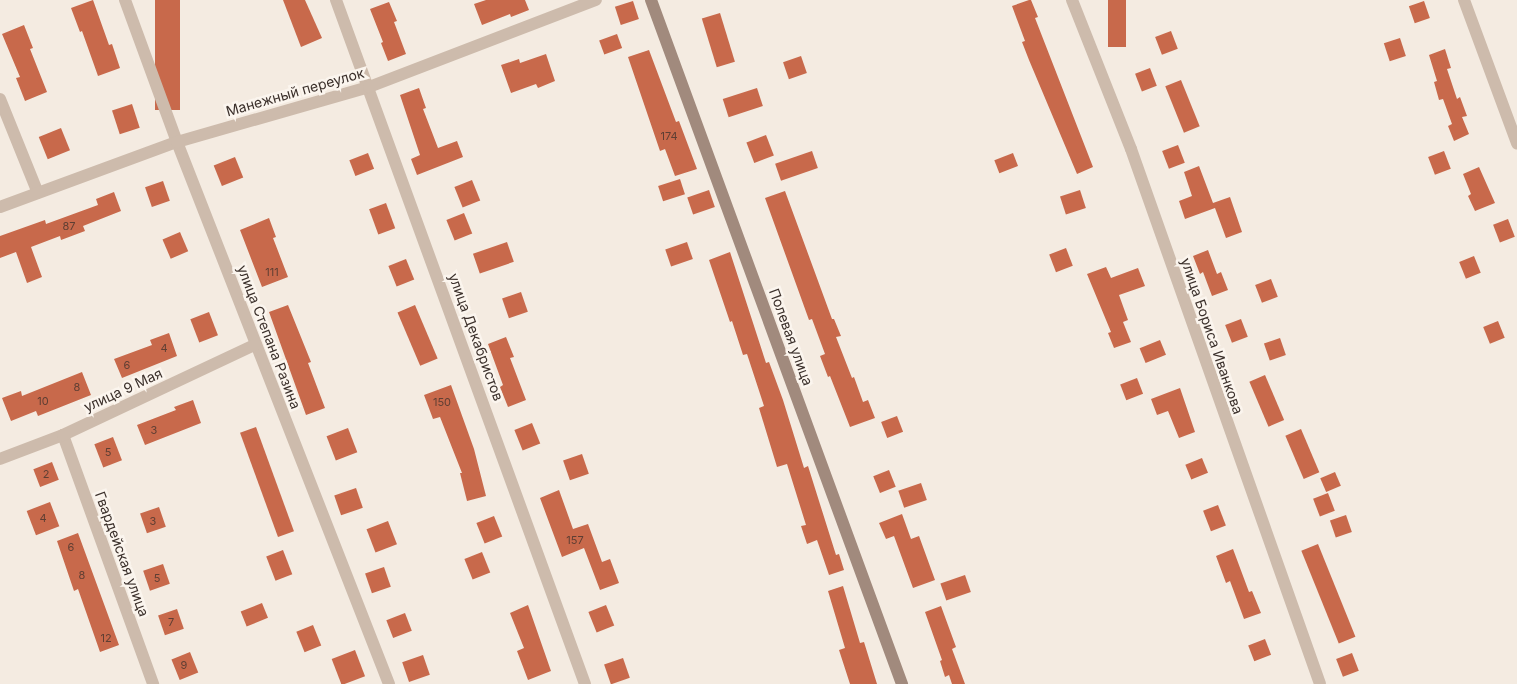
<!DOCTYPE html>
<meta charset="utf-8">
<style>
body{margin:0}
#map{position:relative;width:1517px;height:684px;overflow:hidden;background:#f4ebe1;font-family:Inter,sans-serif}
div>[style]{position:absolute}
.building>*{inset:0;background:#c8694b;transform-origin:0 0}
.street>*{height:12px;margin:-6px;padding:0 6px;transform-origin:6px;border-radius:6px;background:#cdbbac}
.secondary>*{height:12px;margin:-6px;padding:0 6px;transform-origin:6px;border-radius:6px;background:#a18a7d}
span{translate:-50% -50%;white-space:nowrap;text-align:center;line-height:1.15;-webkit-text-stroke:5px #fbf5ee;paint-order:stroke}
.number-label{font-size:11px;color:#5e3e33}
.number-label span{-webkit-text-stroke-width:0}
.street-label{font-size:14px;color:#3b302b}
</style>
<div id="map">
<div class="building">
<div style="clip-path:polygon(93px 0,109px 45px,112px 44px,120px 68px,98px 76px,82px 31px,80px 32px,71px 8px)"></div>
<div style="left:155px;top:0;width:25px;height:110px"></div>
<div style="clip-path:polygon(283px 0,305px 0,322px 38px,301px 47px)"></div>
<div style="clip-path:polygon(486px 0,525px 0,529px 10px,511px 17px,510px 14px,482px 25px,474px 4px)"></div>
<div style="clip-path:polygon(1029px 0,1031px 0,1038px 17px,1035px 18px,1093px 167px,1077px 174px,1029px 60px,1022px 42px,1025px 41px,1012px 6px)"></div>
<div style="left:1108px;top:0;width:18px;height:47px"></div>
<div style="left:633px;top:1px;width:19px;height:19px;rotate:72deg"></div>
<div style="left:1424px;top:1px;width:18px;height:16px;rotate:71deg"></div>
<div style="clip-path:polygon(389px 2px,397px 21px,394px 22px,406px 54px,388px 61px,381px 43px,383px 42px,370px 9px)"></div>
<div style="left:720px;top:13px;width:51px;height:19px;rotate:73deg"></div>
<div style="clip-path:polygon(24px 25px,33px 48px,30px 49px,47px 92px,25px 101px,16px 78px,20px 77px,2px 34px)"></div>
<div style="left:1171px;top:31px;width:19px;height:17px;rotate:69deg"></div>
<div style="left:617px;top:34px;width:15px;height:19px;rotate:70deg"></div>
<div style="left:1400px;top:38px;width:19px;height:17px;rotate:72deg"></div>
<div style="clip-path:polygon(1445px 49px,1451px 68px,1447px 69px,1457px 99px,1460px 97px,1467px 116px,1462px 117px,1469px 134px,1454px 141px,1448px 126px,1452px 124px,1443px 99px,1439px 100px,1434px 82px,1437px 81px,1429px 55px)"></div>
<div style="clip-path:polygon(649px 50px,676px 122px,679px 121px,697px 169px,675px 176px,665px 149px,660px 151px,628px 57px)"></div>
<div style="clip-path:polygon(546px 54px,555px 81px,538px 88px,536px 84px,511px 93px,501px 65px,519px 59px,520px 63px)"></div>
<div style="left:801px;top:56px;width:18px;height:19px;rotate:71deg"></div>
<div style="left:1150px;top:68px;width:19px;height:16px;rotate:69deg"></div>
<div style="left:1181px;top:80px;width:50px;height:17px;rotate:68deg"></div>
<div style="clip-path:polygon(419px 88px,426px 108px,423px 109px,438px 148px,457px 141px,463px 157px,417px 175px,411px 159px,420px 155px,400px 95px)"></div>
<div style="left:757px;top:88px;width:19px;height:36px;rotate:72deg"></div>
<div style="left:132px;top:104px;width:25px;height:21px;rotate:72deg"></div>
<div style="left:61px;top:128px;width:24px;height:24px;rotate:68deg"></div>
<div style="left:766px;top:135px;width:22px;height:21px;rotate:69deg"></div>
<div style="left:1178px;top:145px;width:19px;height:17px;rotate:69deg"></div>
<div style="left:812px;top:151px;width:18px;height:39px;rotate:71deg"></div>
<div style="left:1444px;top:151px;width:19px;height:17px;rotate:69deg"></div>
<div style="left:368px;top:153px;width:17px;height:20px;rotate:69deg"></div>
<div style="left:1013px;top:153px;width:14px;height:20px;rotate:69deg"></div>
<div style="left:235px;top:157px;width:22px;height:23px;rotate:68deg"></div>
<div style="clip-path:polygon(1199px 166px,1213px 203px,1230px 197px,1242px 232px,1226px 238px,1215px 208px,1185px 219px,1179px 201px,1192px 196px,1184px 172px)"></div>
<div style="clip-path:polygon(1479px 167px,1495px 203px,1475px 211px,1468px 196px,1471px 194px,1463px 174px)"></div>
<div style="left:680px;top:179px;width:16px;height:23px;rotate:72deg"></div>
<div style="left:472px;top:180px;width:22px;height:19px;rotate:68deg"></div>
<div style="left:163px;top:181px;width:21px;height:19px;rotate:71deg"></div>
<div style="left:709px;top:190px;width:18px;height:23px;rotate:71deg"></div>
<div style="left:1080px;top:190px;width:19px;height:21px;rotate:72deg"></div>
<div style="clip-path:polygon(785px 191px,832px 319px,834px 319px,841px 336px,836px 337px,852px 378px,854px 377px,863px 402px,868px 400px,875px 418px,850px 427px,830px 376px,828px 377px,820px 356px,825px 354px,812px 319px,809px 320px,765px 198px)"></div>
<div style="clip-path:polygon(114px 192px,121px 211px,83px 226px,85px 231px,61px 240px,60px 236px,31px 247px,42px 277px,27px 283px,16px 252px,0 258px,0 236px,45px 220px,46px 224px,98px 205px,96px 199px)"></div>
<div style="left:386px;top:203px;width:27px;height:18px;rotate:70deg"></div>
<div style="left:464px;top:213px;width:22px;height:19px;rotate:68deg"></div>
<div style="clip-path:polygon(269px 218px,276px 237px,273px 238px,288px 277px,262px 287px,240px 230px)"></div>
<div style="left:1508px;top:219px;width:19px;height:16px;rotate:69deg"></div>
<div style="left:180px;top:232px;width:21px;height:19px;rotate:67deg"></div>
<div style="left:507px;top:242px;width:21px;height:36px;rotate:71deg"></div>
<div style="left:687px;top:242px;width:18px;height:23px;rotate:71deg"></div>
<div style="left:1066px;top:248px;width:19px;height:18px;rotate:69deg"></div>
<div style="clip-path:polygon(1208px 250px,1217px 274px,1221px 272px,1228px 290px,1212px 296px,1203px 272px,1200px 274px,1193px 256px)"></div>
<div style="clip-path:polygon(730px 252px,766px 363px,769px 362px,783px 400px,804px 468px,808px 466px,836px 555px,839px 554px,844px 570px,829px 575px,817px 540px,807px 544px,801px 526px,806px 525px,787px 464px,777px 467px,759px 408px,764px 406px,747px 354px,743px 355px,732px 321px,730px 322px,709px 260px)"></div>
<div style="left:1474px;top:256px;width:18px;height:16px;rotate:68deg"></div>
<div style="left:406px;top:259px;width:22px;height:19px;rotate:68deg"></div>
<div style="clip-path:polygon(1106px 267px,1111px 278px,1138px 268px,1145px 286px,1119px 295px,1128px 320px,1123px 322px,1131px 342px,1114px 348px,1108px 333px,1111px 332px,1087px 274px)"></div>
<div style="left:1271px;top:279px;width:19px;height:17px;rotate:69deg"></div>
<div style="left:521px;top:292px;width:21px;height:20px;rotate:71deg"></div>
<div style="clip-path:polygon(288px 305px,311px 362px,308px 363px,325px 408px,306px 415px,269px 312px)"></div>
<div style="left:415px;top:305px;width:58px;height:19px;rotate:67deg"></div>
<div style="left:209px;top:312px;width:25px;height:20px;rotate:69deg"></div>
<div style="left:1241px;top:319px;width:19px;height:17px;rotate:69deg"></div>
<div style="left:1498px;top:321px;width:18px;height:16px;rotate:68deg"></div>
<div style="clip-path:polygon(169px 333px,177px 356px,122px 378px,114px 359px,152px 345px,150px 340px)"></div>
<div style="clip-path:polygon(506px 337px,514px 357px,510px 358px,526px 400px,508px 407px,500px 387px,503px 385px,488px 344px)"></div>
<div style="left:1280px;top:338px;width:18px;height:17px;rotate:71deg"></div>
<div style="left:1160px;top:340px;width:16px;height:22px;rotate:68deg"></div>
<div style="clip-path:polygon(82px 372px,91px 395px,38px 416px,36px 411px,11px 421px,2px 398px,21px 391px,22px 396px)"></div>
<div style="left:1265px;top:375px;width:49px;height:17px;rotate:67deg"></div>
<div style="left:1137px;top:378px;width:17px;height:18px;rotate:69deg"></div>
<div style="clip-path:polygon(451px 385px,474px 449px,486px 496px,467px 501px,460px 473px,462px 473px,440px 417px,433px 419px,424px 395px)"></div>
<div style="clip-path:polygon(1180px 388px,1195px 432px,1179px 438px,1168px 411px,1157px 415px,1151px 399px)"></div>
<div style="clip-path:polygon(193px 400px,201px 423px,145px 445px,137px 425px,176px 410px,174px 407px)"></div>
<div style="left:897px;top:416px;width:17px;height:17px;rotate:69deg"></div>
<div style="left:532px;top:423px;width:22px;height:19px;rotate:68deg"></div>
<div style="left:256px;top:427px;width:111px;height:17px;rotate:70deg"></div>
<div style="left:348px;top:428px;width:26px;height:23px;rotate:69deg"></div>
<div style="left:1301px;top:429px;width:47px;height:17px;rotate:67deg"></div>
<div style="left:113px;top:437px;width:25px;height:20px;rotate:69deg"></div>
<div style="left:582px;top:454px;width:21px;height:20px;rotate:71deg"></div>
<div style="left:1202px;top:458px;width:16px;height:18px;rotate:68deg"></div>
<div style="left:52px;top:462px;width:19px;height:20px;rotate:69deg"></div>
<div style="left:889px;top:470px;width:18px;height:17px;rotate:68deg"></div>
<div style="left:1335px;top:472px;width:15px;height:16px;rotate:67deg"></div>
<div style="left:921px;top:483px;width:18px;height:24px;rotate:71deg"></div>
<div style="left:356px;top:488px;width:21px;height:23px;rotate:71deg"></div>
<div style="clip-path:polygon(559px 490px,573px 529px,588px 524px,602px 562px,610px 559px,619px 583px,600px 590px,584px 548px,562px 557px,540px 498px)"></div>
<div style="left:1328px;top:493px;width:19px;height:16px;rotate:69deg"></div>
<div style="left:50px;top:502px;width:26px;height:25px;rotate:69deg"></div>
<div style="left:1218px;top:505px;width:22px;height:16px;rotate:69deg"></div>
<div style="left:159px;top:507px;width:21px;height:20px;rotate:71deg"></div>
<div style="clip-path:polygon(902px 514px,911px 539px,919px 536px,935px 580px,913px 588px,894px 536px,886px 539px,879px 523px)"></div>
<div style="left:1346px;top:515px;width:18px;height:17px;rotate:71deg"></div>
<div style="left:494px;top:516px;width:22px;height:19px;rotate:68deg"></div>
<div style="left:388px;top:521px;width:25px;height:23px;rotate:69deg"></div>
<div style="clip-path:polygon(78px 533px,119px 645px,100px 652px,78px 589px,74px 591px,57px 541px)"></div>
<div style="left:1318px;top:544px;width:100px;height:18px;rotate:68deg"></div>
<div style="clip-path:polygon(1233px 549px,1249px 592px,1252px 591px,1261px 613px,1244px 619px,1230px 581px,1226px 583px,1216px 556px)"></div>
<div style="left:283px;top:550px;width:26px;height:18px;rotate:69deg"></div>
<div style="left:482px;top:552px;width:22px;height:19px;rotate:68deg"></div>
<div style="left:163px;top:564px;width:21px;height:21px;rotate:71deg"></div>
<div style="left:384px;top:567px;width:21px;height:20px;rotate:71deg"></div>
<div style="left:965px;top:575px;width:18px;height:26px;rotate:71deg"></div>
<div style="clip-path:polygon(843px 586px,860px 643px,864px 642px,877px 684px,850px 684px,839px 650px,845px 648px,828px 591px)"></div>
<div style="left:262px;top:603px;width:16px;height:23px;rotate:68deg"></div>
<div style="clip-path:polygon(528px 605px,551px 671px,528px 680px,517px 651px,524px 648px,510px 613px)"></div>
<div style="left:606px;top:605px;width:22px;height:19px;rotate:68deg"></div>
<div style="clip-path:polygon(941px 606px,956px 647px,952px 649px,965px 684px,952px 684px,949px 675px,945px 677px,940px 661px,942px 660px,925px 612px)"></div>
<div style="left:177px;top:609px;width:21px;height:20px;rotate:71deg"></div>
<div style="left:405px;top:613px;width:19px;height:20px;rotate:69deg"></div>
<div style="left:313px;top:625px;width:22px;height:18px;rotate:68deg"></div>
<div style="left:1265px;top:639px;width:17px;height:18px;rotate:69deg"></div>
<div style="left:355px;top:650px;width:28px;height:25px;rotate:69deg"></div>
<div style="left:190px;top:652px;width:22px;height:20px;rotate:68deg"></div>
<div style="left:1352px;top:653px;width:19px;height:17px;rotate:69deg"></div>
<div style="left:423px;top:655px;width:21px;height:22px;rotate:71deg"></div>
<div style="left:623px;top:658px;width:21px;height:20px;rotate:71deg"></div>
</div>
<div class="street">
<div style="left:125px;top:0;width:151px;rotate:69.9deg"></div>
<div style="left:177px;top:142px;width:582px;rotate:68.64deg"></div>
<div style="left:336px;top:0;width:728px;rotate:70deg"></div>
<div style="left:1072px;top:0;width:160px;rotate:68.4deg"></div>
<div style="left:1131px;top:149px;width:567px;rotate:70.54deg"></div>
<div style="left:1464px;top:0;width:153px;rotate:69.7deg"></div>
<div style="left:0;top:99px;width:101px;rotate:68deg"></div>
<div style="left:0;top:207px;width:189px;rotate:-20.2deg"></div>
<div style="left:177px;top:142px;width:200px;rotate:-16deg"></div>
<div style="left:369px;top:87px;width:243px;rotate:-21deg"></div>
<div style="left:63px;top:435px;width:265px;rotate:70.1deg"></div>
<div style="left:0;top:459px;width:67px;rotate:-20.9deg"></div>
<div style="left:63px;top:435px;width:213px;rotate:-25.2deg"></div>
</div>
<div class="secondary">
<div style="left:651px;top:0;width:729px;rotate:69.85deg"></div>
</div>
<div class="number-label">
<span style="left:669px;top:136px">174</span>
<span style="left:69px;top:226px">87</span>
<span style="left:272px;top:272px">111</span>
<span style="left:164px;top:348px">4</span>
<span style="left:127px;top:365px">6</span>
<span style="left:77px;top:387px">8</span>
<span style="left:43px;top:401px">10</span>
<span style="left:442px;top:402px">150</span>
<span style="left:154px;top:430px">3</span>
<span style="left:108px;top:452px">5</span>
<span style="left:46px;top:474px">2</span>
<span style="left:43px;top:518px">4</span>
<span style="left:153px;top:521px">3</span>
<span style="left:575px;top:540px">157</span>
<span style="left:71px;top:547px">6</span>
<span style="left:82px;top:575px">8</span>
<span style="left:157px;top:578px">5</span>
<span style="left:171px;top:622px">7</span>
<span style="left:106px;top:638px">12</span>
<span style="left:184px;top:665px">9</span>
</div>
<div class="street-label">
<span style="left:295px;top:92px;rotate:-16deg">Манежный переулок</span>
<span style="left:1212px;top:336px;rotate:71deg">улица Бориса Иванкова</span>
<span style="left:269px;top:337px;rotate:69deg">улица Степана Разина</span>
<span style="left:476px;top:337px;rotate:70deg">улица Декабристов</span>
<span style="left:791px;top:337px;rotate:70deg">Полевая улица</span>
<span style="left:123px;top:390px;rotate:-25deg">улица 9 Мая</span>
<span style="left:122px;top:554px;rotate:70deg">Гвардейская улица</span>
</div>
</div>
